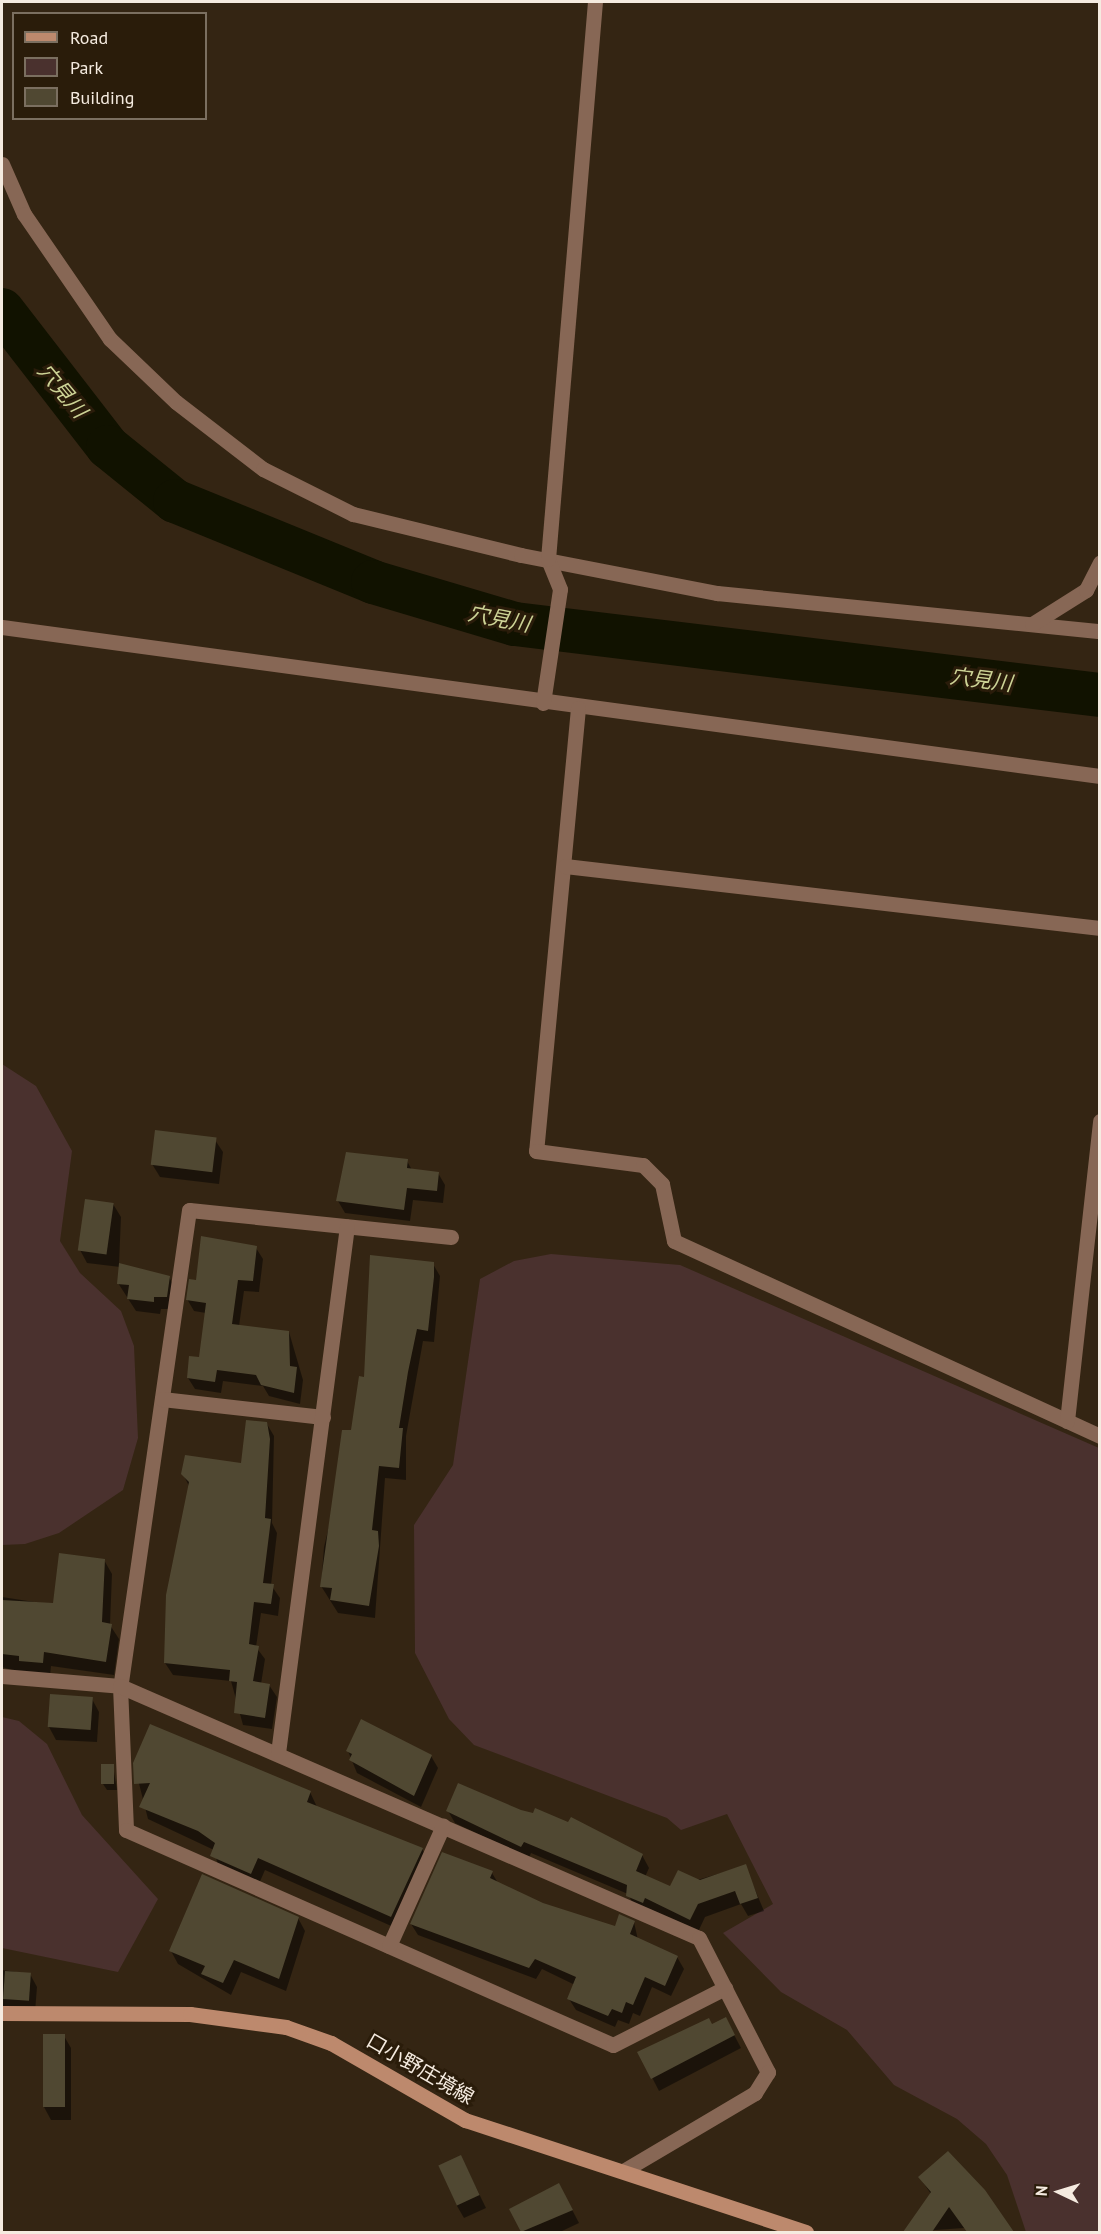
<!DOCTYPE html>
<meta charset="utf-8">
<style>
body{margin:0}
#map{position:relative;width:1101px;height:2234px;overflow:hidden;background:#342513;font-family:"PT Sans","Noto Sans JP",sans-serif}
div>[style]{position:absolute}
.green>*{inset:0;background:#4a312e}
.shadow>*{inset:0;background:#0007}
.river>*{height:44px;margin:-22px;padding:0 22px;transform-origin:22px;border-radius:22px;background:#111200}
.building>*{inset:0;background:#504832;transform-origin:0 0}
.minor>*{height:15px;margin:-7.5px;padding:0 7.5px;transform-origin:7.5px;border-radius:7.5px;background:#876755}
.secondary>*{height:15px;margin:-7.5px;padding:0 7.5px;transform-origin:7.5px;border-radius:7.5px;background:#bd896d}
span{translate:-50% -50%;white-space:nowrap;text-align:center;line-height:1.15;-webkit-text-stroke:6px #2a1c0a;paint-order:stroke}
.street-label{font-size:20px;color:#f5ebe0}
.water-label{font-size:21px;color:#cdd396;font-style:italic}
.frame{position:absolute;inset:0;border:3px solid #f5ebe0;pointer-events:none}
.legend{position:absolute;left:12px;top:12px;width:195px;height:108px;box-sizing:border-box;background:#2a1c0a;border:2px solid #7b6f60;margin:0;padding:8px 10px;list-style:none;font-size:18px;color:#f5ebe0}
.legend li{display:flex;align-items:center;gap:12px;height:30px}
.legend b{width:30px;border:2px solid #7b6f60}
.north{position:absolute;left:1029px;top:2162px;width:60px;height:60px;-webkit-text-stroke:4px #2a1c0a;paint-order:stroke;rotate:274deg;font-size:16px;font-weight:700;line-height:24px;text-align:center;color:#f5ebe0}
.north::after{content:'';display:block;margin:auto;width:21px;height:27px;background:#f5ebe0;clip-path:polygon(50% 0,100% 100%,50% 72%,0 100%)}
</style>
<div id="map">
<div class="green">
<div style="clip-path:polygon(2px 1064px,36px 1086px,72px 1151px,60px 1241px,80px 1273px,121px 1311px,134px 1346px,138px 1438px,123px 1490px,59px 1533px,25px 1544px,2px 1545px)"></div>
<div style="clip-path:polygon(551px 1254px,680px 1265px,1099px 1448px,1099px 2232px,1026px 2232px,1007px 2175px,986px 2144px,957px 2119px,894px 2085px,847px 2030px,781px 1992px,723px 1933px,773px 1904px,727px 1814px,681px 1830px,667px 1818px,474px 1745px,449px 1719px,415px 1653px,414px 1525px,453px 1465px,480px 1279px,514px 1261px)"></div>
<div style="clip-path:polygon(2px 1717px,19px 1721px,47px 1744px,82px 1815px,158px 1899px,118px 1972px,2px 1948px)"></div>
</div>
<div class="shadow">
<div style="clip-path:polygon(215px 1140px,223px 1152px,219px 1184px,160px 1177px,152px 1164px)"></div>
<div style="clip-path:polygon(407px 1161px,412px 1170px,438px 1173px,445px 1185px,443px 1203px,413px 1200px,410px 1221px,345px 1213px,338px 1201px)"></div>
<div style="clip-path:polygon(113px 1204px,121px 1217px,119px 1264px,169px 1277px,176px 1290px,173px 1309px,161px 1309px,160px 1314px,136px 1311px,118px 1283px,120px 1267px,87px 1263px,80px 1250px)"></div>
<div style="clip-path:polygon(256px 1248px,263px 1259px,259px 1292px,244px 1291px,239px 1326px,289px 1332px,303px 1380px,300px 1404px,269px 1396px,263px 1386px,223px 1381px,221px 1393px,195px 1389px,188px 1378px,200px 1359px,206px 1313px,194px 1311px,187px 1299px,198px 1282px)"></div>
<div style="clip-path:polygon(433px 1264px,440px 1276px,434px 1342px,423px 1341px,406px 1436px,406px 1480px,385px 1478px,375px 1618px,338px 1613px,321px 1586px,324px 1547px,365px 1378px)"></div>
<div style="clip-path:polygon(267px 1424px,274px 1436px,272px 1523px,277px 1533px,271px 1585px,280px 1598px,278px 1616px,261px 1613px,256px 1647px,265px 1659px,261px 1684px,269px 1685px,277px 1697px,272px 1729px,243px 1725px,231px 1681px,173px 1675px,165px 1663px,189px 1486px,183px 1474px,242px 1465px)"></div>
<div style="clip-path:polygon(104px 1560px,112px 1574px,110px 1625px,119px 1639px,114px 1675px,51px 1666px,50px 1676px,28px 1675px,2px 1667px,2px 1597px,54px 1605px)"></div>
<div style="clip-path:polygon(92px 1699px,99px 1712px,97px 1742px,56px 1740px,49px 1727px)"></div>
<div style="clip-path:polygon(348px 1751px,431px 1756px,438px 1768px,421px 1807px,357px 1773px)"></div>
<div style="clip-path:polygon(134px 1764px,310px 1792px,317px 1807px,422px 1849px,429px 1861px,398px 1929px,265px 1870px,258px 1886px,219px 1869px,214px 1850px,148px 1819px)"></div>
<div style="clip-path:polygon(113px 1766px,117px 1790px,107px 1790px,103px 1784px)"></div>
<div style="clip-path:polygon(448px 1811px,520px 1811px,642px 1855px,649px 1868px,645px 1877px,670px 1888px,745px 1866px,764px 1911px,748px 1916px,741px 1904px,705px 1917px,698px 1932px,635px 1908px,628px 1894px,531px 1853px,529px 1858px,455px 1823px)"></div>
<div style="clip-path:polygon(492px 1873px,498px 1883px,542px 1904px,615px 1928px,634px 1922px,638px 1940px,677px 1957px,684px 1969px,671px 1996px,652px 1987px,640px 2016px,633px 2013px,629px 2024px,618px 2020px,615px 2027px,576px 2010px,569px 1999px,575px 1985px,542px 1969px,536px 1979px,418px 1935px,411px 1924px)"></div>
<div style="clip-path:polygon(298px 1918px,305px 1931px,286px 1991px,241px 1972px,231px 1995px,178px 1964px,171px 1951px)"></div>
<div style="clip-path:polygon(2px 1970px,30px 1974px,37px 1987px,35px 2012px,2px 2009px)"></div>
<div style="clip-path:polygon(712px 2026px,732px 2031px,741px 2048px,659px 2091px,639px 2052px)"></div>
<div style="clip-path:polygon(44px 2036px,64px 2036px,71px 2048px,71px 2120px,51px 2120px,44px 2107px)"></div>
<div style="clip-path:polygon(461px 2157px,486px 2208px,464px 2218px,457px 2206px)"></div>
<div style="clip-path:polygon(920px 2178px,984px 2191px,1012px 2232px,964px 2228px,907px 2232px,931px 2194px)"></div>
<div style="clip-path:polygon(566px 2198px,579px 2223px,560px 2232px,523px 2232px,511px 2210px)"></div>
</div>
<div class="river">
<div style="left:2px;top:310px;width:173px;rotate:52.3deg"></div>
<div style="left:108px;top:447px;width:86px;rotate:38.9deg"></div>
<div style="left:175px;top:501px;width:214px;rotate:22.2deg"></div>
<div style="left:373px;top:582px;width:148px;rotate:16.5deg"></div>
<div style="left:515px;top:624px;width:589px;rotate:6.92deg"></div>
</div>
<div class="building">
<div style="left:155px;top:1130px;width:62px;height:35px;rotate:7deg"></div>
<div style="clip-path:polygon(346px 1152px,408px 1159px,407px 1168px,439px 1172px,437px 1191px,407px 1188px,404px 1210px,336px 1201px)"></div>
<div style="left:85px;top:1199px;width:29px;height:52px;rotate:8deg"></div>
<div style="clip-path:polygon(201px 1236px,257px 1246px,253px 1281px,238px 1280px,232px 1324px,289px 1331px,290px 1366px,297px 1367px,294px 1393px,261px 1385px,256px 1375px,217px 1370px,215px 1382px,187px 1378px,189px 1356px,199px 1357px,206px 1303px,186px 1300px,189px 1279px,196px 1280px)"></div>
<div style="clip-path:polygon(370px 1255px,434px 1262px,434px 1277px,428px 1331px,417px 1329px,408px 1372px,399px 1428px,403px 1428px,399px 1468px,379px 1466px,372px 1530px,378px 1531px,379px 1546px,369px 1606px,330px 1600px,332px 1588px,320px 1587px,342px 1430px,351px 1430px,359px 1376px,364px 1377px)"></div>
<div style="clip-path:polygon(119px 1263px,170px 1276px,167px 1297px,154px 1297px,154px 1302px,127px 1299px,129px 1285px,117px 1284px)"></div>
<div style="clip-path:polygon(246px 1420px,267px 1422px,270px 1439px,265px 1518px,271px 1519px,263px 1583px,274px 1584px,271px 1604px,254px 1602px,249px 1644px,259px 1646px,253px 1681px,270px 1684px,265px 1718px,234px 1713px,237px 1682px,229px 1681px,230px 1670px,164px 1663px,166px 1595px,189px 1482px,181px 1474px,185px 1455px,241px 1463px)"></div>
<div style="clip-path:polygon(59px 1553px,105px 1559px,102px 1622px,112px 1624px,106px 1662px,44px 1652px,43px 1663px,19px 1661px,19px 1656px,2px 1654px,2px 1600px,53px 1603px)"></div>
<div style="left:50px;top:1694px;width:43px;height:33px;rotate:4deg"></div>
<div style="clip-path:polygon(361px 1719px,432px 1755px,414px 1796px,349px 1760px,352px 1754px,346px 1751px)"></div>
<div style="clip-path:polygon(150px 1724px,311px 1791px,307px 1802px,423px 1848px,391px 1917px,258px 1858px,251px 1874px,210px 1856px,215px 1843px,198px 1831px,139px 1807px,150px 1783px,134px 1784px,133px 1763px)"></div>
<div style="left:114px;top:1764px;width:20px;height:13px;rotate:90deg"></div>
<div style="clip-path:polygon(458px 1783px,521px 1810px,533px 1813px,535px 1808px,568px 1822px,571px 1817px,643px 1854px,636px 1871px,670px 1886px,678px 1870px,700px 1880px,746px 1864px,758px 1898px,740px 1904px,735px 1891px,698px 1904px,690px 1920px,645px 1898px,643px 1903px,626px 1896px,627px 1885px,524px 1842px,521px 1847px,446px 1811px)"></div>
<div style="clip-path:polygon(442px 1852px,493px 1871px,490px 1878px,543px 1903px,615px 1926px,619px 1914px,635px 1921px,630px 1934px,678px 1956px,665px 1986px,645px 1977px,633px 2005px,626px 2002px,622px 2013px,612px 2009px,608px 2016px,567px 1999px,576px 1977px,535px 1959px,529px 1968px,410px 1924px)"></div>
<div style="clip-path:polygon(202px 1874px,299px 1917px,279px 1979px,234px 1960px,223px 1983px,201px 1974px,205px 1966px,169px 1951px)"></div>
<div style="left:5px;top:1971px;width:26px;height:28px;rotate:4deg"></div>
<div style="clip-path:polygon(726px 2017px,735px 2035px,651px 2079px,637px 2052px,709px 2018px,712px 2024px)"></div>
<div style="left:43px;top:2034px;width:22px;height:73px"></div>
<div style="clip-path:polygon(948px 2151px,985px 2190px,1014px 2232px,967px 2232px,949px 2207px,932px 2232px,903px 2232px,931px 2192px,918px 2177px)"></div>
<div style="left:461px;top:2155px;width:44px;height:25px;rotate:65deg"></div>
<div style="clip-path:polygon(559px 2183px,573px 2210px,521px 2232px,509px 2209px)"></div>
</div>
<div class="minor">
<div style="left:2px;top:164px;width:55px;rotate:66.3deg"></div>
<div style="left:24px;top:214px;width:152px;rotate:55.5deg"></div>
<div style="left:110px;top:339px;width:91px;rotate:43.7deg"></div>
<div style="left:176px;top:402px;width:110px;rotate:37.6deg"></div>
<div style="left:263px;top:469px;width:101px;rotate:26.6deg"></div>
<div style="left:353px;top:514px;width:173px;rotate:13.7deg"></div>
<div style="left:521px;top:555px;width:200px;rotate:11deg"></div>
<div style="left:717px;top:593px;width:385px;rotate:5.7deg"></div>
<div style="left:1032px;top:624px;width:64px;rotate:-32.2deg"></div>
<div style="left:1086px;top:590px;width:31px;rotate:-63deg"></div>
<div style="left:2px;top:627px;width:1108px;rotate:7.73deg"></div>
<div style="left:543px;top:703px;width:115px;rotate:-81.5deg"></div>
<div style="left:560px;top:589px;width:32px;rotate:-112deg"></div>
<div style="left:548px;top:559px;width:559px;rotate:-85.18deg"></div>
<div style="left:578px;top:708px;width:445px;rotate:95.4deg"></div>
<div style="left:536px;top:1151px;width:108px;rotate:7.5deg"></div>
<div style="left:643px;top:1165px;width:27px;rotate:45deg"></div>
<div style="left:662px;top:1184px;width:58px;rotate:78.1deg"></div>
<div style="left:674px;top:1241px;width:469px;rotate:24.6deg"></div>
<div style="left:565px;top:866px;width:539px;rotate:6.61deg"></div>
<div style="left:451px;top:1237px;width:263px;rotate:-174.1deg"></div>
<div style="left:189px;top:1210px;width:481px;rotate:98.2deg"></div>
<div style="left:120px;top:1686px;width:144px;rotate:87.6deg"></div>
<div style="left:126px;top:1830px;width:532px;rotate:23.82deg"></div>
<div style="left:613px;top:2045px;width:126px;rotate:-27deg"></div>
<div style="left:162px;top:1399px;width:162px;rotate:6.4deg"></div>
<div style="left:1067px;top:1421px;width:302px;rotate:-83.7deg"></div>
<div style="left:2px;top:1676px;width:118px;rotate:4.8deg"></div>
<div style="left:120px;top:1686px;width:631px;rotate:23.52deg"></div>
<div style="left:699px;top:1938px;width:151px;rotate:62.8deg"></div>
<div style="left:768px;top:2072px;width:25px;rotate:122deg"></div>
<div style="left:755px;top:2093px;width:151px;rotate:149.4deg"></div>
<div style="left:278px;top:1753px;width:531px;rotate:-82.54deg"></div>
<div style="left:389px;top:1946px;width:132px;rotate:-65.8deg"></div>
</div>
<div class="secondary">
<div style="left:2px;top:2013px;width:188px;rotate:0.3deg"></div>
<div style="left:190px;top:2014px;width:97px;rotate:7.7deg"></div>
<div style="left:286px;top:2027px;width:48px;rotate:19.6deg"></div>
<div style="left:331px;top:2043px;width:155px;rotate:29.9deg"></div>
<div style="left:465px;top:2120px;width:359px;rotate:18.2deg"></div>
</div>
<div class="street-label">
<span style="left:420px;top:2069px;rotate:30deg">口小野庄境線</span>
</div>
<div class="water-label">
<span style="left:62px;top:391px;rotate:50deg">穴見川</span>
<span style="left:499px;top:619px;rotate:11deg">穴見川</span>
<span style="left:981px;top:680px;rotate:7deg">穴見川</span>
</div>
<div class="frame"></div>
<ul class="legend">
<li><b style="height:8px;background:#bd896d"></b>Road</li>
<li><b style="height:16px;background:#4a312e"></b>Park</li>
<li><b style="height:16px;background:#504832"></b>Building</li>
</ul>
<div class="north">N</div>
</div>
